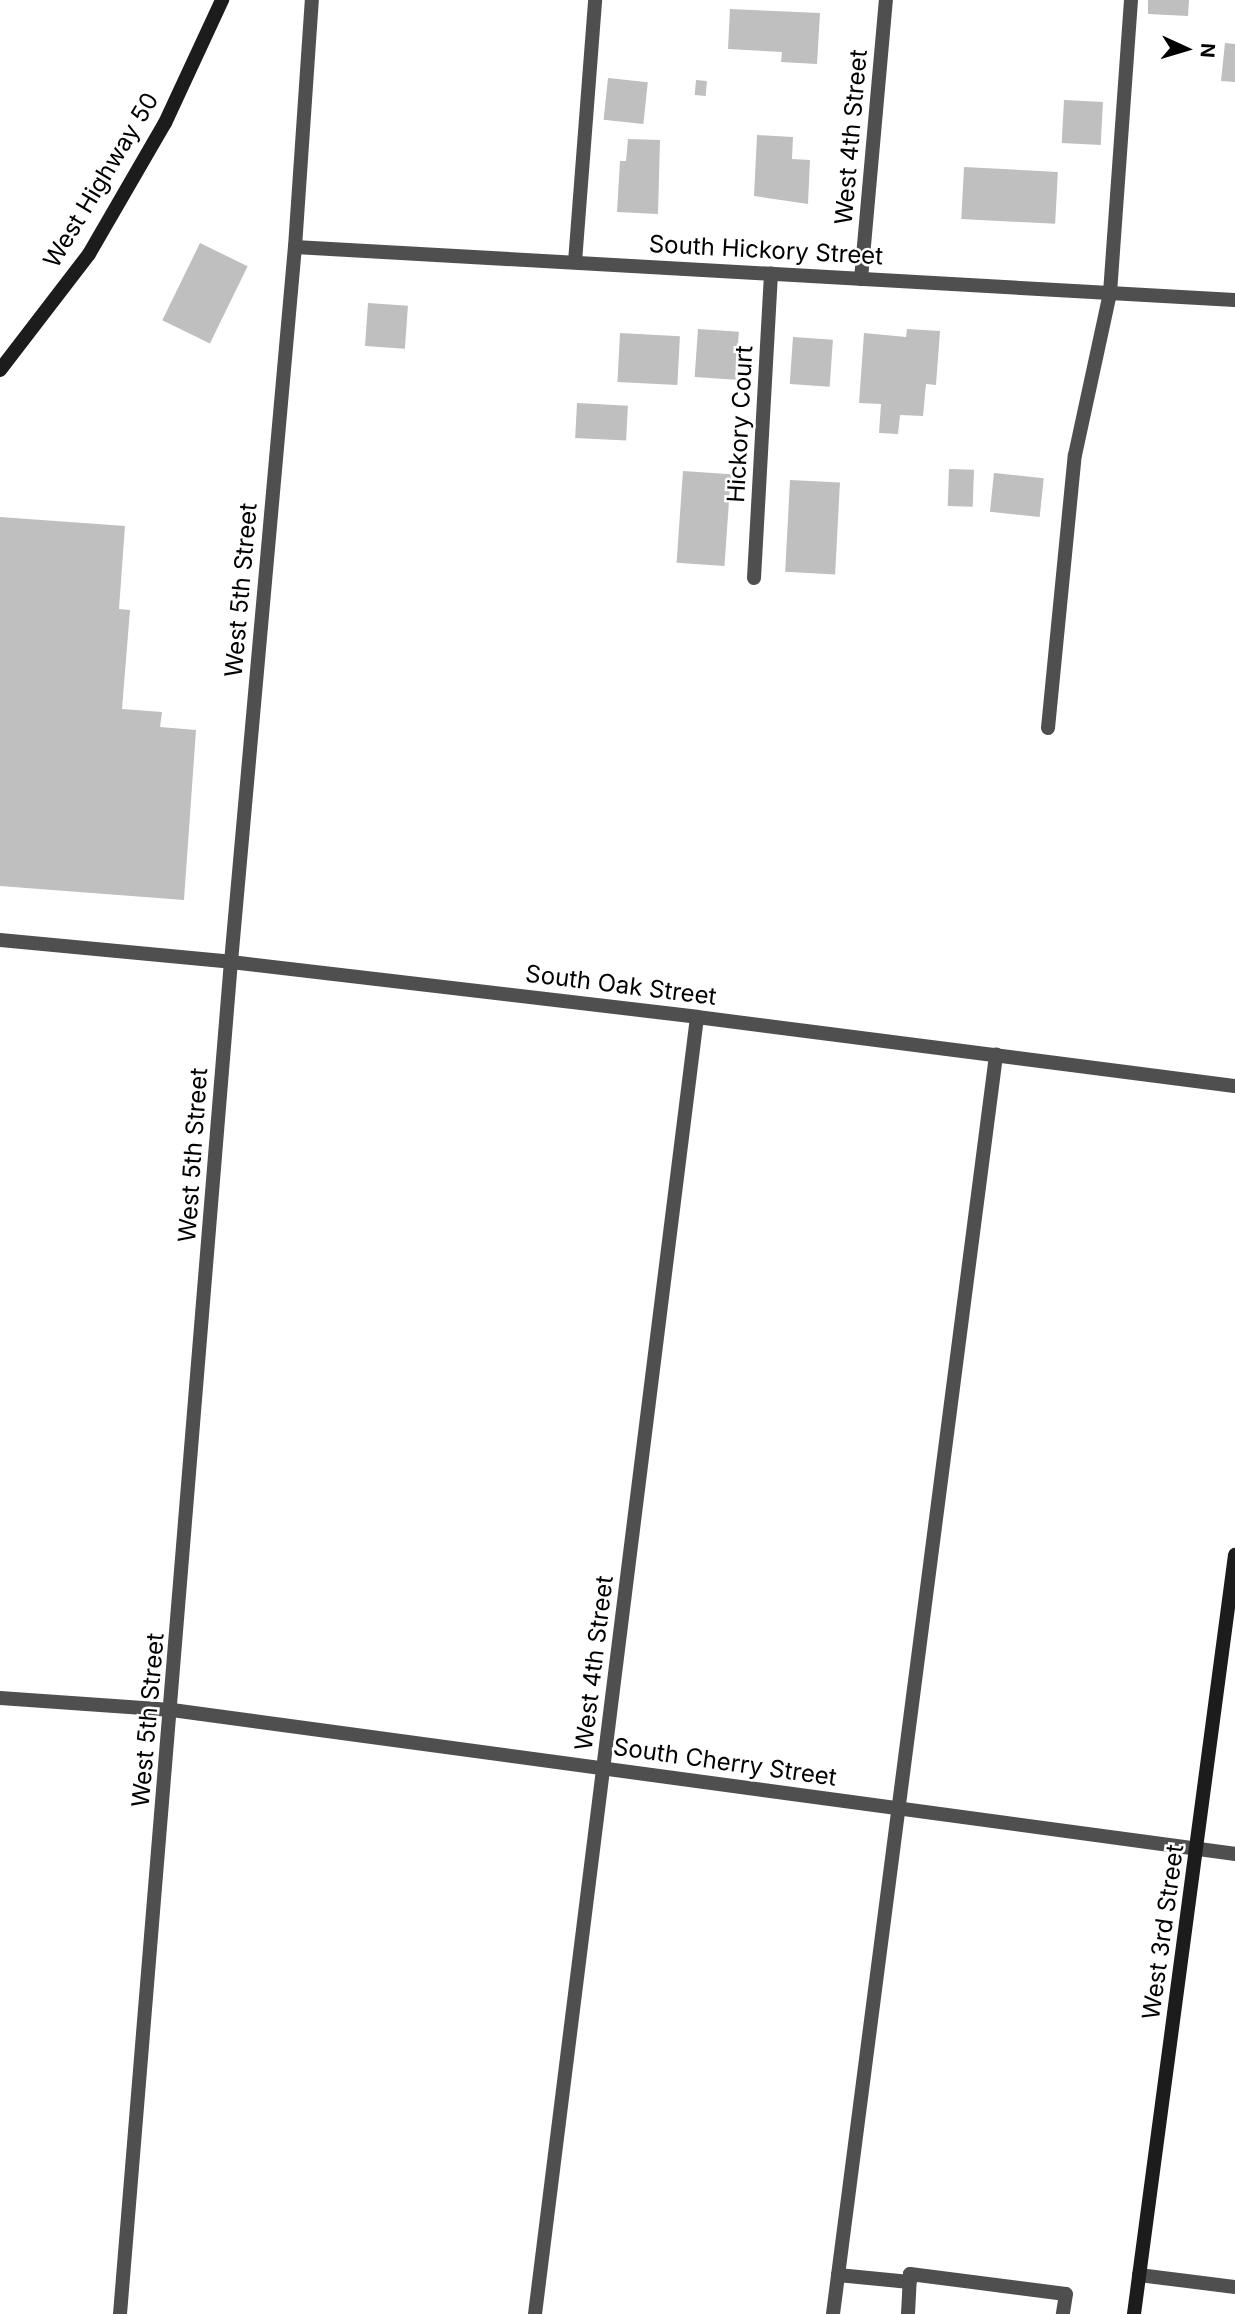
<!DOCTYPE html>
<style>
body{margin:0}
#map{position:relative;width:1235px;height:2314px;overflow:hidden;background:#fff;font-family:Inter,sans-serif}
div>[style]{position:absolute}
.building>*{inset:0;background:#bfbfbf;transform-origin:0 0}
.lane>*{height:14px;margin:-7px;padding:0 7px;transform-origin:7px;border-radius:7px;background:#4f4f4f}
.street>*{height:14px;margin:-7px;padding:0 7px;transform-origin:7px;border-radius:7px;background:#4f4f4f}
.secondary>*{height:14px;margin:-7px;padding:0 7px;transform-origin:7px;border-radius:7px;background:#1c1c1c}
span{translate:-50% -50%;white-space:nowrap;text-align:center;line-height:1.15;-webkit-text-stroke:5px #fff;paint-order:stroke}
.street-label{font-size:24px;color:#000}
.north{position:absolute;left:1151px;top:14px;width:70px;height:70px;-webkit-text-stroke:5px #fff;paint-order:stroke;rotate:94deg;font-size:19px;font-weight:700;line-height:28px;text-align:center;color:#000}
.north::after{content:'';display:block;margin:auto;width:24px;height:32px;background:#000;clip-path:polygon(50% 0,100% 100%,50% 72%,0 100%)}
</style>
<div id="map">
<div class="building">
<div style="clip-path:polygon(1148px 0,1189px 0,1188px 16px,1148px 14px)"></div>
<div style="clip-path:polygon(730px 9px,820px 13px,817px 64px,781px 62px,782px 52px,728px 49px)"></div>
<div style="clip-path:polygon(1225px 43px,1235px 44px,1235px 82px,1221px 81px)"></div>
<div style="left:608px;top:78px;width:40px;height:42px;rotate:6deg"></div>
<div style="left:696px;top:80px;width:11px;height:15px;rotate:5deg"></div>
<div style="left:1064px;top:100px;width:39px;height:43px;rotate:3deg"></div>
<div style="clip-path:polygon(757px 135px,793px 137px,792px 159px,810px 160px,808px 204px,754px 196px)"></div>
<div style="clip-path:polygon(628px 139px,660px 140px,658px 214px,617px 212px,620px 161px,626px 161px)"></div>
<div style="left:964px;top:167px;width:94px;height:52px;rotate:3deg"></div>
<div style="left:200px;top:243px;width:53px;height:86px;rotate:26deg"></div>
<div style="left:368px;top:303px;width:40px;height:43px;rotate:4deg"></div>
<div style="left:698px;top:329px;width:41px;height:48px;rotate:4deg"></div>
<div style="clip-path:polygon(907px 329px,940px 331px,936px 385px,926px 384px,923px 416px,900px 415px,898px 434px,879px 433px,881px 404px,859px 403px,864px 333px,906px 337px)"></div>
<div style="left:620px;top:333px;width:60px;height:49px;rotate:3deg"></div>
<div style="left:793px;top:337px;width:40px;height:47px;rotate:4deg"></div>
<div style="left:577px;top:403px;width:51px;height:35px;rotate:3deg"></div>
<div style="left:949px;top:469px;width:25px;height:37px;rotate:2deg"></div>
<div style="left:683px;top:471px;width:48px;height:92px;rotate:4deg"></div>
<div style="left:994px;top:473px;width:50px;height:39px;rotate:6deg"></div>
<div style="left:790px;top:480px;width:50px;height:92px;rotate:3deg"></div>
<div style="clip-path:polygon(0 517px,125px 526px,119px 609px,130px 610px,122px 709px,162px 712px,160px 727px,196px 730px,184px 900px,0 886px)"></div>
</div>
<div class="lane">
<div style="left:575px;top:262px;width:263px;rotate:-85.6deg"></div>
<div style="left:1048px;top:728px;width:274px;rotate:-84.4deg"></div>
<div style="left:1075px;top:455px;width:166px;rotate:-77.8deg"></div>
<div style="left:1110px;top:293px;width:294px;rotate:-85.9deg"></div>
<div style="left:838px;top:2275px;width:72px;rotate:5.6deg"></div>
<div style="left:1139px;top:2275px;width:97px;rotate:7.1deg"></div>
<div style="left:833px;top:2314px;width:1270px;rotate:-82.62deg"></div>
<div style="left:908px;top:2314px;width:40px;rotate:-87.1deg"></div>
<div style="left:910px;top:2274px;width:157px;rotate:7.3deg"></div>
<div style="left:1066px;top:2294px;width:20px;rotate:99deg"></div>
</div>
<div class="street">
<div style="left:295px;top:247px;width:941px;rotate:3.23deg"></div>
<div style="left:861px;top:279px;width:280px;rotate:-84.9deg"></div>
<div style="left:754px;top:578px;width:305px;rotate:-86.8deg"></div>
<div style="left:0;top:940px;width:232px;rotate:5.4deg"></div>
<div style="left:231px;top:962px;width:469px;rotate:6.7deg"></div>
<div style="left:697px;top:1017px;width:542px;rotate:7.31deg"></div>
<div style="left:0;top:1698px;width:172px;rotate:4deg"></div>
<div style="left:172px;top:1710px;width:1073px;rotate:7.71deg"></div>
<div style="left:120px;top:2314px;width:1357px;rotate:-85.31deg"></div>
<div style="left:231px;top:962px;width:718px;rotate:-84.89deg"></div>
<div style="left:295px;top:247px;width:248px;rotate:-86.1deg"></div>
<div style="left:535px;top:2314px;width:1307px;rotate:-82.88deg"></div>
</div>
<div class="secondary">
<div style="left:0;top:370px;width:146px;rotate:-52.5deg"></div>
<div style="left:89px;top:254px;width:151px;rotate:-59.9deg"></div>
<div style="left:165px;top:123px;width:136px;rotate:-65.1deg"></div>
<div style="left:1134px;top:2314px;width:766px;rotate:-82.42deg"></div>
</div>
<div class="street-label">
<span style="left:851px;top:137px;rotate:-85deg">West 4th Street</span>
<span style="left:101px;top:180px;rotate:-59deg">West Highway 50</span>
<span style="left:766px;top:250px;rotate:3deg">South Hickory Street</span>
<span style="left:740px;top:424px;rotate:-87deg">Hickory Court</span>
<span style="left:241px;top:590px;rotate:-85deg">West 5th Street</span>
<span style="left:621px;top:985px;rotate:7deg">South Oak Street</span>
<span style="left:193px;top:1155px;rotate:-86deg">West 5th Street</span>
<span style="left:594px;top:1663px;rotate:-83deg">West 4th Street</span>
<span style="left:148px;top:1720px;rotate:-85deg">West 5th Street</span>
<span style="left:725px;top:1762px;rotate:8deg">South Cherry Street</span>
<span style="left:1163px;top:1932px;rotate:-82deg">West 3rd Street</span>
</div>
<div class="north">N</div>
</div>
